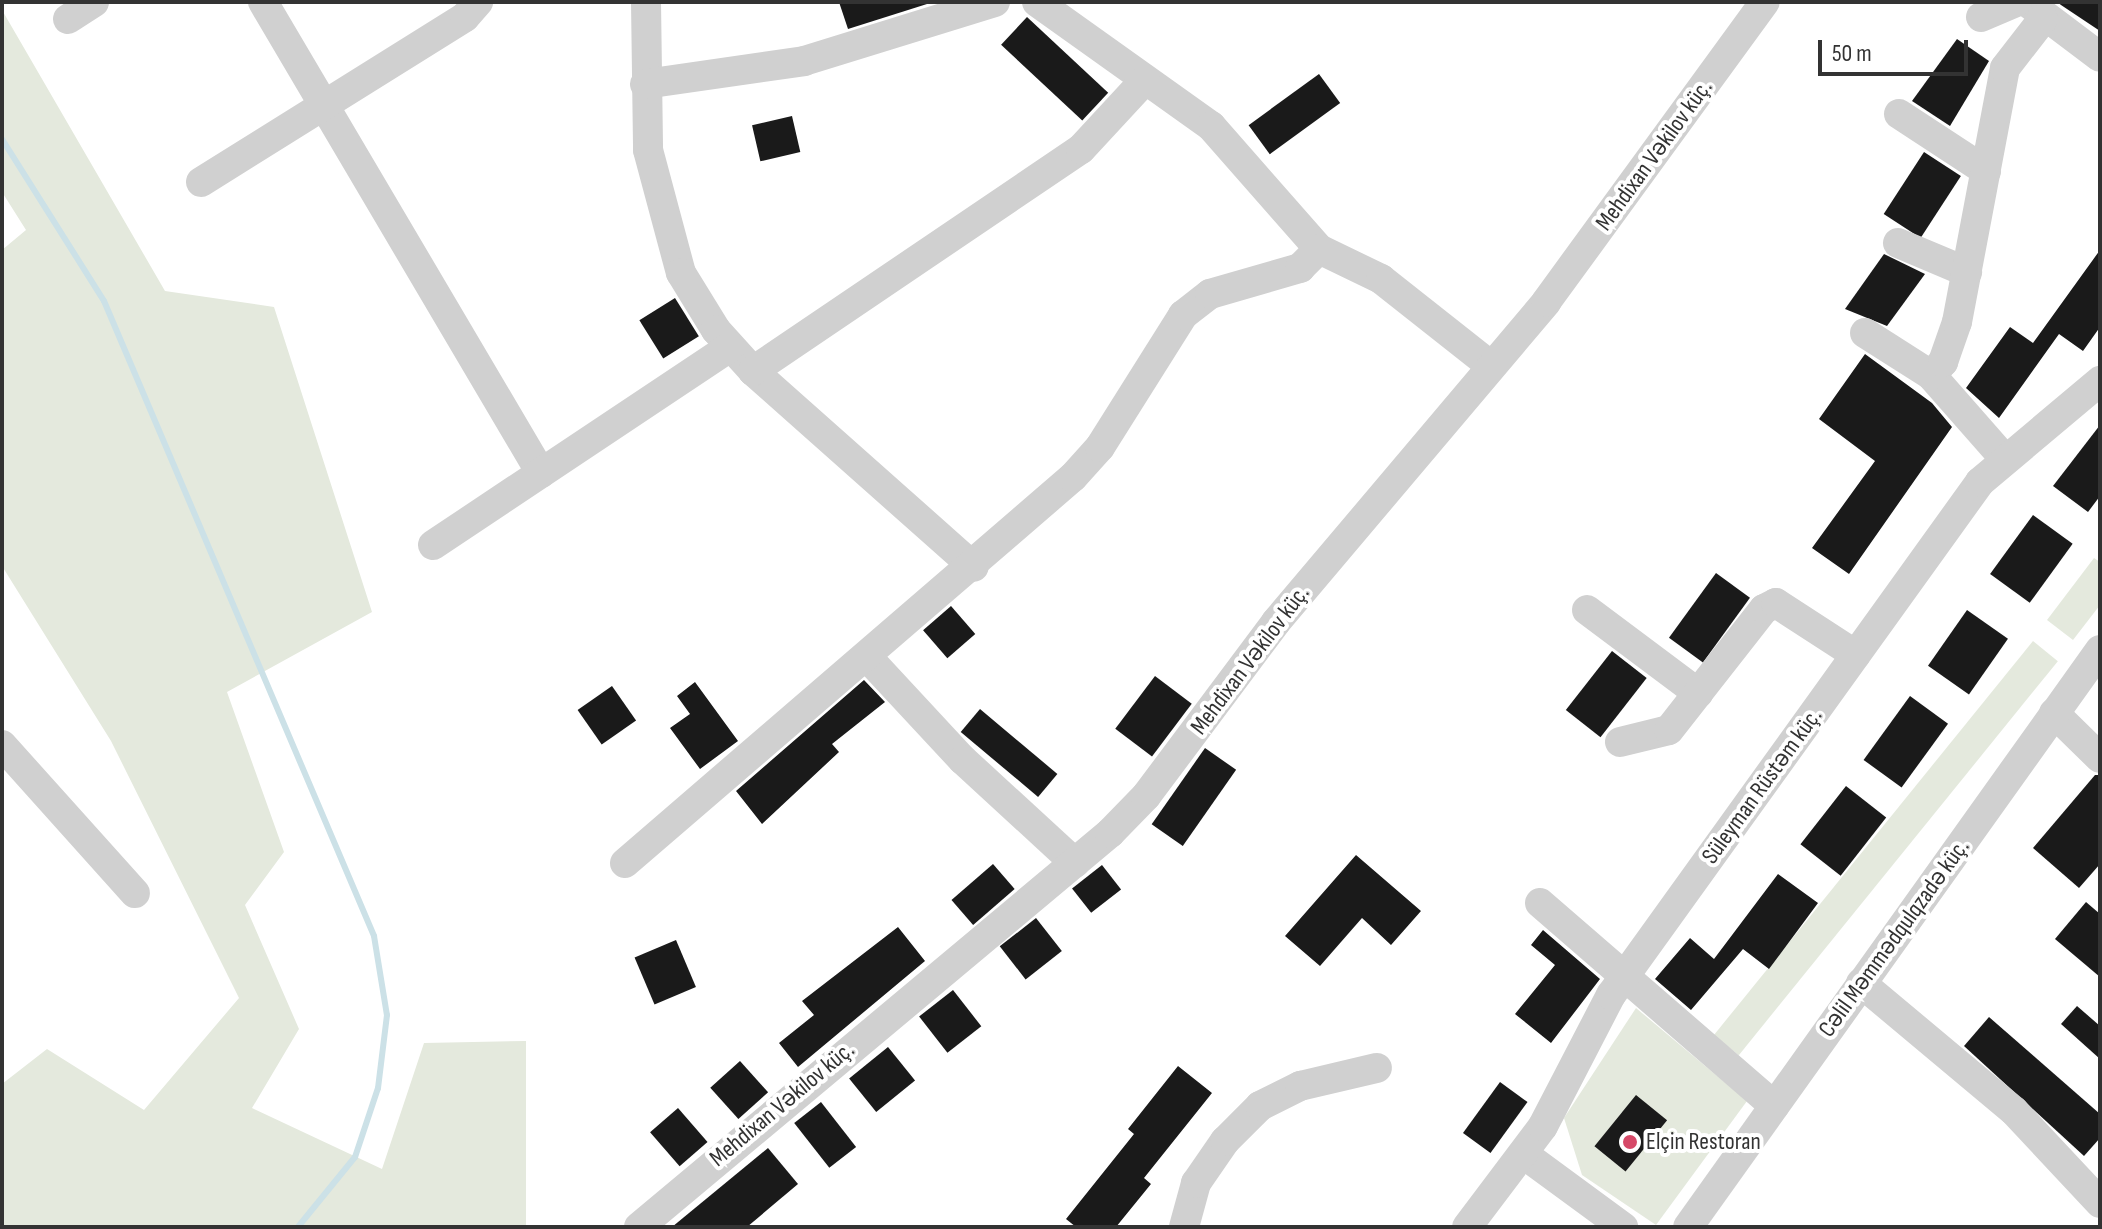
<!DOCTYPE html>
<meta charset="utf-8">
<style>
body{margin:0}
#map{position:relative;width:2102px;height:1229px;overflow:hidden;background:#fff;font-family:"Sofia Sans Condensed",sans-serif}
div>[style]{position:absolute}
.green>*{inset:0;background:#e4e9dd;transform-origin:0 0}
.stream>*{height:6px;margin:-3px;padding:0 3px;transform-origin:3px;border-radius:3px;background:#cce1e7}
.building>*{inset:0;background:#1a1a1a;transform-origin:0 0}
.minor>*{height:30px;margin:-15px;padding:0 15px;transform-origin:15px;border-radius:15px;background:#d0d0d0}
.dots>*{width:22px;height:22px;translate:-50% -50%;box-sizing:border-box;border:4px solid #fff;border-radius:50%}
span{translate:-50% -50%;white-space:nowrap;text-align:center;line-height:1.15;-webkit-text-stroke:8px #fff;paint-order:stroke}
.street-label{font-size:24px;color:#333}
.poi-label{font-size:24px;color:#333}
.left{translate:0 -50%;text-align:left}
.frame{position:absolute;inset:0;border:4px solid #333;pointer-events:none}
.scale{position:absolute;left:1818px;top:40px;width:150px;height:36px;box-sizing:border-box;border:4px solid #333;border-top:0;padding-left:10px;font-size:24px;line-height:28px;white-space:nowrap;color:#333;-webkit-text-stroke:6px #fff;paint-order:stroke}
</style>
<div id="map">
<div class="green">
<div style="clip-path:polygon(2px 10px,165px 291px,274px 307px,372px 612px,227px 692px,284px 852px,245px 905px,299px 1029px,252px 1108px,382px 1169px,424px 1043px,526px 1041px,526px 1227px,2px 1227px,2px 1084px,47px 1049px,144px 1110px,239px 998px,111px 741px,2px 566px,2px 250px,26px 230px,2px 192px)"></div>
<div style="clip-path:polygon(2094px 558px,2100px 562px,2100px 605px,2073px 640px,2047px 620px)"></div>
<div style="left:2033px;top:641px;width:32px;height:507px;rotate:39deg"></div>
<div style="clip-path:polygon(1636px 1008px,1747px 1101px,1656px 1225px,1582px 1175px,1564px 1118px)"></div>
</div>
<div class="stream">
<div style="left:2px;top:139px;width:191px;rotate:57.8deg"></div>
<div style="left:104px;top:301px;width:690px;rotate:66.96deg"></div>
<div style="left:374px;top:936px;width:80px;rotate:80.7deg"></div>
<div style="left:387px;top:1015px;width:74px;rotate:97deg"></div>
<div style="left:378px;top:1088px;width:73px;rotate:108.4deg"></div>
<div style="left:355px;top:1157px;width:90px;rotate:129.2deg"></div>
</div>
<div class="building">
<div style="clip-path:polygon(839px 2px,927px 2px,927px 4px,848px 29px)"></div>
<div style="clip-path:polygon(2057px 2px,2100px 2px,2100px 31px,2061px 5px)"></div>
<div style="left:1027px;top:17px;width:111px;height:38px;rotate:43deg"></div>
<div style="clip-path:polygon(1957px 39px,1989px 61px,1950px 126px,1912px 101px)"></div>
<div style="left:1319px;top:74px;width:36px;height:87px;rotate:54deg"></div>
<div style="left:792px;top:116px;width:37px;height:41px;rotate:77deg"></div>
<div style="left:1924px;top:152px;width:44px;height:74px;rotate:33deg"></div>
<div style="clip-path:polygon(2100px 250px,2100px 327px,2083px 351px,2059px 334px,1999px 418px,1966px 388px,2010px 327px,2033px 343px)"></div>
<div style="clip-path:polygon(1884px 254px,1925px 274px,1887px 326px,1845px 309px)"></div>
<div style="left:675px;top:298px;width:45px;height:42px;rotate:58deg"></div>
<div style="clip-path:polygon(1865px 354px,1932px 403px,1952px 427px,1849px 574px,1812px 548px,1875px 461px,1819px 419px)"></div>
<div style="clip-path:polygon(2100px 425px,2100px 496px,2088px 512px,2053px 486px)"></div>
<div style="left:2033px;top:515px;width:49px;height:73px;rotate:36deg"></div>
<div style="left:1716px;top:573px;width:42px;height:80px;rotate:36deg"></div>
<div style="left:951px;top:606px;width:37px;height:37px;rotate:49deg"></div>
<div style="left:1967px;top:610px;width:50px;height:68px;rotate:35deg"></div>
<div style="left:1612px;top:651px;width:44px;height:75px;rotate:38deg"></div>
<div style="left:1155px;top:676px;width:46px;height:66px;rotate:37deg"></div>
<div style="clip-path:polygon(864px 680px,885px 702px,832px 744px,839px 752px,762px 824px,736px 791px)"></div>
<div style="clip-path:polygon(695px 682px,738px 741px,700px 769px,670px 728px,690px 714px,677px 696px)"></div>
<div style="left:612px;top:686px;width:42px;height:42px;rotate:55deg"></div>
<div style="left:1910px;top:696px;width:47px;height:79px;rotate:36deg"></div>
<div style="left:980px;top:709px;width:101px;height:30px;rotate:40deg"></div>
<div style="left:1205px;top:748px;width:38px;height:93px;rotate:35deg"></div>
<div style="clip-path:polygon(2095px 775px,2100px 775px,2100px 864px,2079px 888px,2033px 848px)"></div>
<div style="left:1846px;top:786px;width:51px;height:74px;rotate:38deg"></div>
<div style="clip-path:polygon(1356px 855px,1421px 911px,1391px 945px,1362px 918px,1320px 966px,1285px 936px)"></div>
<div style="left:993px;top:864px;width:33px;height:55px;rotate:49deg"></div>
<div style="left:1102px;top:865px;width:31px;height:38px;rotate:52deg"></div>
<div style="clip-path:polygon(1778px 874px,1818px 903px,1769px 969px,1743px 949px,1691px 1010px,1655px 979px,1690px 938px,1714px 959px)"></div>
<div style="clip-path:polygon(2086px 902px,2100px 914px,2100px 977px,2055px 939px)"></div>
<div style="left:1036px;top:918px;width:42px;height:46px;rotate:52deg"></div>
<div style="clip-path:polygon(898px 927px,925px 961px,798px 1067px,779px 1043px,814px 1015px,802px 1001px)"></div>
<div style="clip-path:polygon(1543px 930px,1600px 979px,1551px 1043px,1515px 1014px,1555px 965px,1531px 945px)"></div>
<div style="left:676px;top:940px;width:51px;height:45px;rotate:67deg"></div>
<div style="left:953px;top:990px;width:46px;height:43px;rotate:52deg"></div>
<div style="clip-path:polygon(2077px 1006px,2100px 1026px,2100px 1059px,2061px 1024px)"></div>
<div style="clip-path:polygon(1989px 1017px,2100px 1114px,2100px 1138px,2084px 1156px,1964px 1046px)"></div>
<div style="left:888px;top:1047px;width:43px;height:50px;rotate:51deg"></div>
<div style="left:740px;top:1061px;width:42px;height:40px;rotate:48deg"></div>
<div style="clip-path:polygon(1178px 1066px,1212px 1093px,1144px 1178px,1151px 1184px,1116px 1227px,1076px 1227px,1066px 1219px,1134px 1134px,1128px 1129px)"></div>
<div style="left:1500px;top:1082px;width:34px;height:63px;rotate:36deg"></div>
<div style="left:1636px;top:1095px;width:40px;height:66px;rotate:39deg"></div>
<div style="left:821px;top:1102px;width:57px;height:34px;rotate:52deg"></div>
<div style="left:678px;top:1108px;width:45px;height:37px;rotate:49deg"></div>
<div style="clip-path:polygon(768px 1148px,798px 1184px,747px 1227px,672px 1227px)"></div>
</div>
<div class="minor">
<div style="left:263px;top:2px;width:547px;rotate:59.45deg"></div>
<div style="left:646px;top:2px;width:148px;rotate:89.2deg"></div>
<div style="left:648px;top:150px;width:127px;rotate:75deg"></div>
<div style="left:681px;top:273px;width:67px;rotate:58.4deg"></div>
<div style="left:716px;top:330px;width:55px;rotate:47.9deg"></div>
<div style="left:753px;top:371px;width:295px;rotate:41.6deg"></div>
<div style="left:1037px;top:2px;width:214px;rotate:35.5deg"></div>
<div style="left:1211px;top:126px;width:164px;rotate:48.7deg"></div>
<div style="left:1319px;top:249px;width:69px;rotate:25.8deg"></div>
<div style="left:1381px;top:279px;width:140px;rotate:38.3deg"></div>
<div style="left:2027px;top:2px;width:91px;rotate:37deg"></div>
<div style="left:1981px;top:17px;width:39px;rotate:-23deg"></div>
<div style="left:68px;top:19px;width:31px;rotate:-33deg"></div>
<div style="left:645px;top:84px;width:161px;rotate:-8.2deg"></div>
<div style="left:804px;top:61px;width:200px;rotate:-17.2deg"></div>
<div style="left:1899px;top:114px;width:104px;rotate:33.2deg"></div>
<div style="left:201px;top:182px;width:311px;rotate:-32deg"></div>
<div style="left:465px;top:17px;width:20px;rotate:-49deg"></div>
<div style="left:1898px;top:243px;width:75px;rotate:22.8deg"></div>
<div style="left:1865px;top:333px;width:78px;rotate:32.5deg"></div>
<div style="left:1931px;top:375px;width:109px;rotate:48.7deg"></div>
<div style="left:753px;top:371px;width:396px;rotate:-34.1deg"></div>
<div style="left:1081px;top:149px;width:94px;rotate:-47.2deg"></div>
<div style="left:1931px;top:375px;width:18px;rotate:-47deg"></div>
<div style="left:1943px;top:362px;width:42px;rotate:-70.7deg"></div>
<div style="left:1957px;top:322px;width:258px;rotate:-79.3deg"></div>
<div style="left:2005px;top:68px;width:62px;rotate:-52.2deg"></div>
<div style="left:433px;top:545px;width:357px;rotate:-33.7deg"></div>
<div style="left:1587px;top:610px;width:139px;rotate:36.8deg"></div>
<div style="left:869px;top:659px;width:138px;rotate:47.1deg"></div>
<div style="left:963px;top:760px;width:152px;rotate:42.6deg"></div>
<div style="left:2054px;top:713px;width:64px;rotate:44.4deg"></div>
<div style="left:1620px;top:742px;width:50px;rotate:-13.8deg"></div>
<div style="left:1669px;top:730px;width:154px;rotate:-51.9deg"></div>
<div style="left:1764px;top:609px;width:13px;rotate:-27deg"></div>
<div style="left:1776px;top:603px;width:95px;rotate:33deg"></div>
<div style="left:2px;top:745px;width:199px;rotate:48.1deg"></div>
<div style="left:625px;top:863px;width:591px;rotate:-40.75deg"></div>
<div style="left:1073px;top:477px;width:40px;rotate:-48deg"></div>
<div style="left:1100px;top:447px;width:156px;rotate:-57.8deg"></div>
<div style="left:1183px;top:315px;width:34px;rotate:-38deg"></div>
<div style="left:1210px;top:294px;width:94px;rotate:-16.1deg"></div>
<div style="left:1300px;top:268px;width:27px;rotate:-45deg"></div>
<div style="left:1540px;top:903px;width:310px;rotate:40.9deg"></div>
<div style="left:1861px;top:983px;width:199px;rotate:39.9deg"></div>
<div style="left:2014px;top:1111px;width:126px;rotate:46.9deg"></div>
<div style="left:1525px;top:1155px;width:122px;rotate:36.3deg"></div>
<div style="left:639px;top:1227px;width:614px;rotate:-39.91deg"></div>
<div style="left:1110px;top:833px;width:52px;rotate:-45.8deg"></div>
<div style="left:1146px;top:796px;width:217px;rotate:-53.2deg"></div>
<div style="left:1276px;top:622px;width:419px;rotate:-49.8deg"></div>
<div style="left:1546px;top:302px;width:371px;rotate:-53.9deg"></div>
<div style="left:1184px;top:1227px;width:46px;rotate:-74.7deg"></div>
<div style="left:1196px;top:1183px;width:51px;rotate:-55.4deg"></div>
<div style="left:1225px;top:1141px;width:49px;rotate:-45deg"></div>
<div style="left:1260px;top:1106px;width:45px;rotate:-26.6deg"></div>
<div style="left:1300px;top:1086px;width:79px;rotate:-13.2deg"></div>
<div style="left:1467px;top:1227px;width:126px;rotate:-53deg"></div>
<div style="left:1543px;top:1126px;width:148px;rotate:-62.6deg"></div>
<div style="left:1611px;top:995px;width:632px;rotate:-54.27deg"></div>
<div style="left:1980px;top:482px;width:157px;rotate:-40.1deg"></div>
<div style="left:1688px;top:1227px;width:709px;rotate:-54.47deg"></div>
</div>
<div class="dots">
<div style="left:1630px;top:1142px;background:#d64968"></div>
</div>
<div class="street-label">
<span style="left:1654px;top:155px;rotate:-54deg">Mehdixan Vəkilov küç.</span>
<span style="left:1250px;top:660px;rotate:-53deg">Mehdixan Vəkilov küç.</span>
<span style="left:1762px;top:786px;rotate:-54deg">Süleyman Rüstəm küç.</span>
<span style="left:1894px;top:938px;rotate:-54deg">Cəlil Məmmədqulqzadə küç.</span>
<span style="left:782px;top:1104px;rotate:-40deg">Mehdixan Vəkilov küç.</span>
</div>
<div class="poi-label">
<span class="left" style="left:1646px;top:1142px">Elçin Restoran</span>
</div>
<div class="frame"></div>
<div class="scale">50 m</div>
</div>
